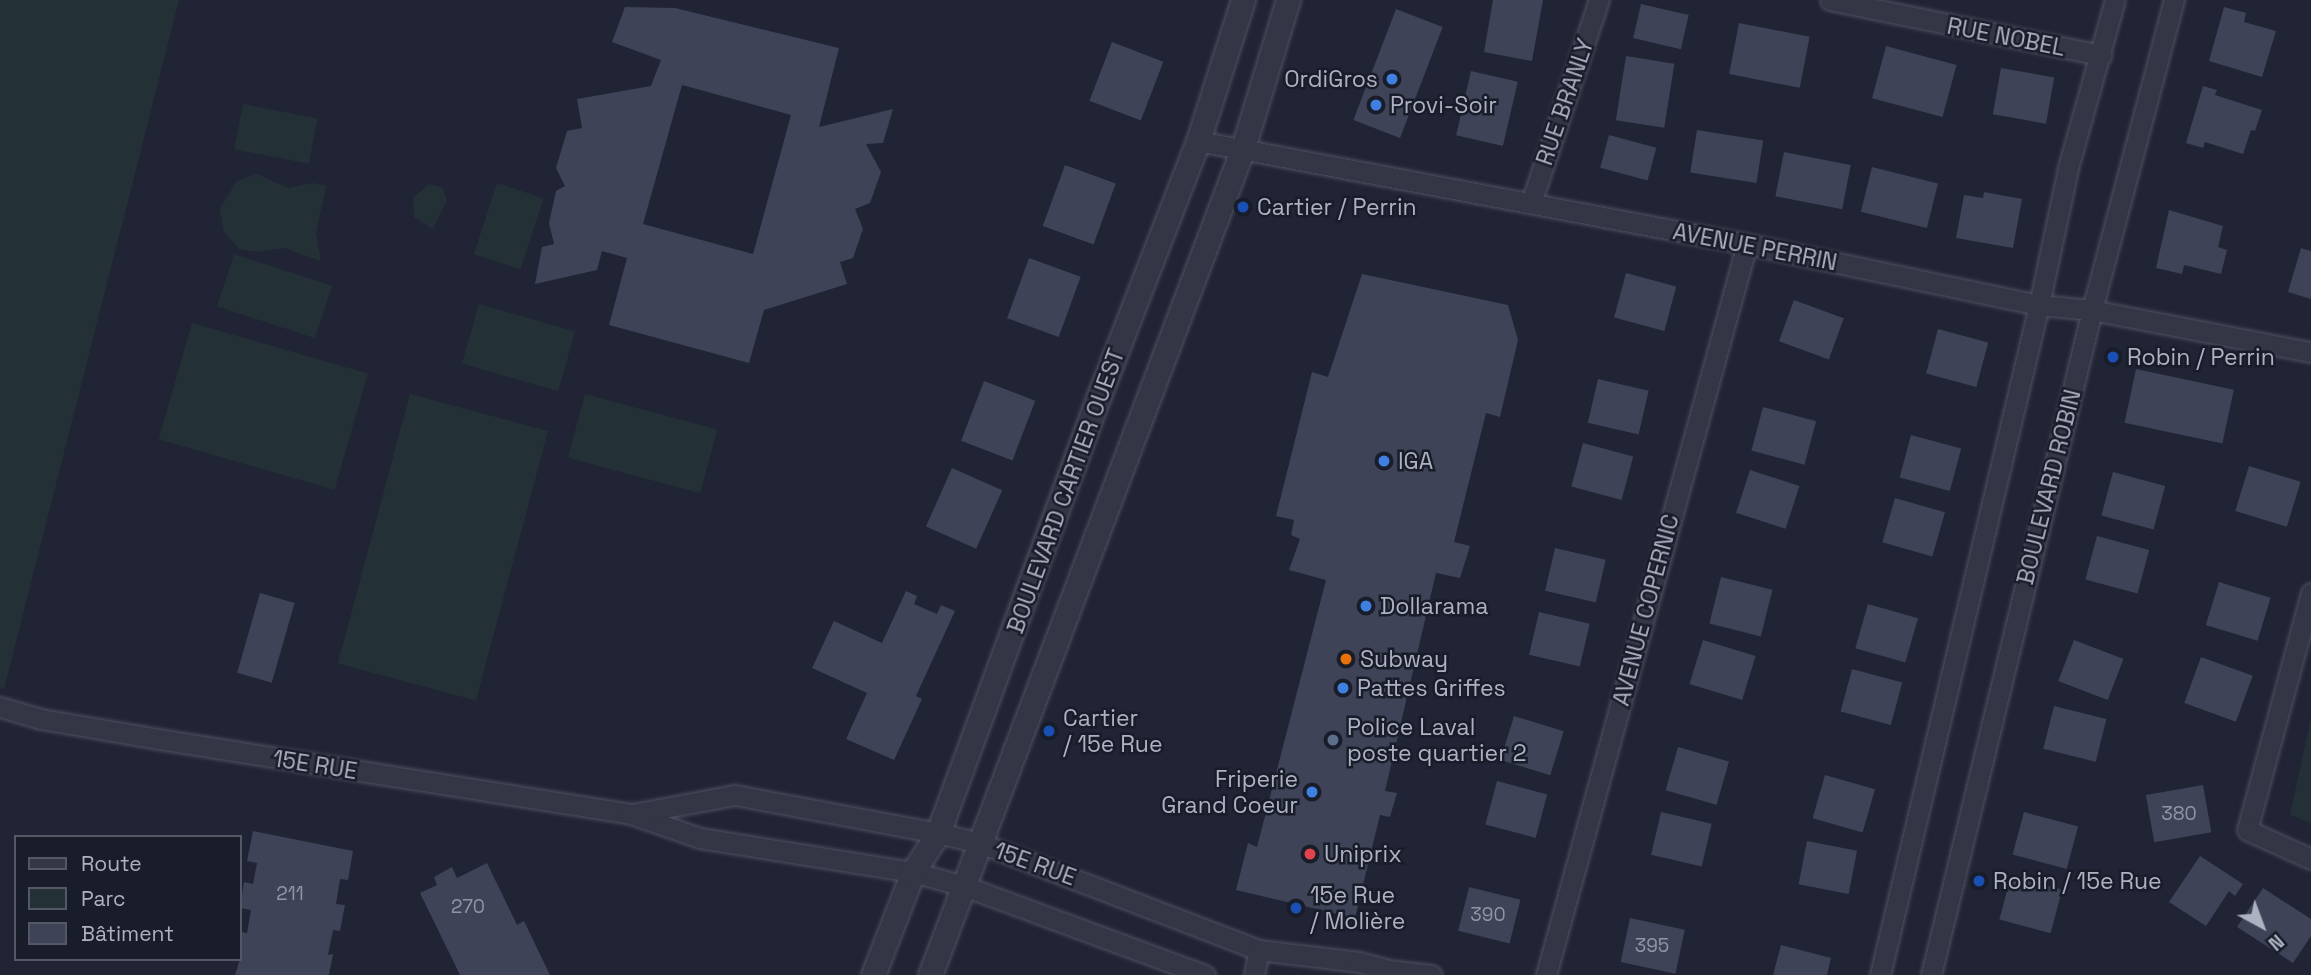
<!DOCTYPE html>
<meta charset="utf-8">
<style>
body{margin:0}
#map{position:relative;width:2311px;height:975px;overflow:hidden;background:#202434;font-family:"Space Grotesk",sans-serif}
div>[style]{position:absolute}
.green>*{inset:0;background:#233136;transform-origin:0 0}
.building>*{inset:0;background:#3e4357;transform-origin:0 0}
.roads{filter:drop-shadow(0 0 2px #4e5160) drop-shadow(0 0 2px #4e5160)}
.minor>*{height:19px;margin:-9.5px;padding:0 9.5px;transform-origin:9.5px;border-radius:9.5px;background:#333745}
.tertiary>*{height:23px;margin:-11.5px;padding:0 11.5px;transform-origin:11.5px;border-radius:11.5px;background:#333745}
.dots>*{width:19px;height:19px;translate:-50% -50%;box-sizing:border-box;border:4px solid #191c29;border-radius:50%}
span{translate:-50% -50%;white-space:nowrap;text-align:center;line-height:1.15;-webkit-text-stroke:5px #191c29;paint-order:stroke}
.number-label{font-size:19px;color:#9196a7}
.number-label span{-webkit-text-stroke-width:0}
.street-label{font-size:23px;color:#adb1c2}
.poi-label{font-size:23px;color:#adb1c2}
.right{translate:-100% -50%;text-align:right}
.left{translate:0 -50%;text-align:left}
.legend{position:absolute;left:14px;top:835px;width:228px;height:126px;box-sizing:border-box;background:#191c29;border:2px solid #545866;margin:0;padding:9px 12px;list-style:none;font-size:21px;color:#adb1c2}
.legend li{display:flex;align-items:center;gap:14px;height:35px}
.legend b{width:35px;border:2px solid #545866}
.north{position:absolute;left:2227px;top:891px;width:70px;height:70px;-webkit-text-stroke:5px #191c29;paint-order:stroke;rotate:139deg;font-size:19px;font-weight:700;line-height:28px;text-align:center;color:#adb1c2}
.north::after{content:'';display:block;margin:auto;width:24px;height:32px;background:#adb1c2;clip-path:polygon(50% 0,100% 100%,50% 72%,0 100%)}
</style>
<div id="map">
<div class="green">
<div style="clip-path:polygon(0 0,179px 0,4px 689px,0 688px)"></div>
<div style="left:243px;top:104px;width:76px;height:46px;rotate:11deg"></div>
<div style="clip-path:polygon(257px 174px,288px 188px,313px 183px,326px 186px,316px 233px,321px 261px,284px 248px,258px 252px,239px 249px,224px 232px,220px 208px,237px 181px)"></div>
<div style="left:497px;top:183px;width:49px;height:75px;rotate:18deg"></div>
<div style="clip-path:polygon(429px 184px,442px 187px,447px 200px,433px 229px,414px 217px,413px 198px)"></div>
<div style="left:234px;top:254px;width:103px;height:55px;rotate:18deg"></div>
<div style="left:479px;top:304px;width:100px;height:62px;rotate:16deg"></div>
<div style="left:192px;top:323px;width:183px;height:121px;rotate:16deg"></div>
<div style="left:410px;top:394px;width:143px;height:279px;rotate:15deg"></div>
<div style="left:585px;top:394px;width:137px;height:66px;rotate:15deg"></div>
<div style="clip-path:polygon(2311px 718px,2311px 823px,2290px 815px)"></div>
</div>
<div class="building">
<div style="clip-path:polygon(1493px 0,1543px 0,1532px 61px,1484px 52px)"></div>
<div style="left:1641px;top:4px;width:49px;height:35px;rotate:13deg"></div>
<div style="clip-path:polygon(evenodd,625px 7px,675px 8px,839px 48px,819px 127px,893px 109px,883px 143px,866px 144px,881px 172px,870px 203px,855px 209px,863px 229px,853px 258px,840px 262px,847px 284px,764px 310px,749px 363px,609px 325px,627px 258px,602px 251px,597px 270px,535px 284px,542px 247px,554px 244px,549px 223px,556px 191px,565px 186px,556px 168px,567px 131px,582px 128px,577px 99px,651px 86px,661px 60px,612px 42px,625px 7px,682px 85px,791px 115px,753px 254px,643px 224px,682px 85px)"></div>
<div style="clip-path:polygon(2224px 7px,2246px 13px,2244px 22px,2276px 31px,2262px 77px,2209px 61px)"></div>
<div style="left:1396px;top:9px;width:50px;height:119px;rotate:21deg"></div>
<div style="left:1739px;top:23px;width:72px;height:52px;rotate:11deg"></div>
<div style="left:1112px;top:42px;width:55px;height:63px;rotate:21deg"></div>
<div style="left:1886px;top:46px;width:73px;height:54px;rotate:15deg"></div>
<div style="left:1626px;top:56px;width:49px;height:65px;rotate:9deg"></div>
<div style="left:2001px;top:68px;width:54px;height:47px;rotate:10deg"></div>
<div style="left:1471px;top:71px;width:48px;height:66px;rotate:13deg"></div>
<div style="clip-path:polygon(2203px 86px,2217px 90px,2215px 95px,2262px 110px,2255px 131px,2251px 130px,2243px 154px,2205px 142px,2203px 148px,2186px 143px)"></div>
<div style="left:1697px;top:130px;width:67px;height:43px;rotate:9deg"></div>
<div style="left:1609px;top:135px;width:49px;height:34px;rotate:15deg"></div>
<div style="left:1784px;top:152px;width:68px;height:45px;rotate:11deg"></div>
<div style="left:1065px;top:165px;width:54px;height:65px;rotate:20deg"></div>
<div style="left:1872px;top:167px;width:68px;height:46px;rotate:14deg"></div>
<div style="clip-path:polygon(1984px 192px,2022px 199px,2013px 248px,1956px 238px,1964px 195px,1983px 198px)"></div>
<div style="clip-path:polygon(2169px 210px,2223px 226px,2218px 247px,2227px 250px,2221px 274px,2184px 265px,2182px 274px,2156px 268px)"></div>
<div style="clip-path:polygon(2301px 248px,2311px 251px,2311px 299px,2288px 292px)"></div>
<div style="left:1029px;top:258px;width:55px;height:64px;rotate:20deg"></div>
<div style="left:1626px;top:273px;width:52px;height:46px;rotate:15deg"></div>
<div style="clip-path:polygon(1362px 274px,1508px 305px,1518px 340px,1500px 417px,1486px 413px,1454px 542px,1470px 546px,1460px 578px,1436px 573px,1385px 791px,1397px 793px,1390px 817px,1380px 815px,1355px 918px,1236px 890px,1248px 843px,1257px 847px,1326px 580px,1289px 570px,1300px 539px,1291px 535px,1294px 520px,1276px 516px,1312px 372px,1328px 377px)"></div>
<div style="left:1794px;top:300px;width:53px;height:44px;rotate:20deg"></div>
<div style="left:1938px;top:329px;width:52px;height:46px;rotate:15deg"></div>
<div style="left:2136px;top:369px;width:100px;height:55px;rotate:12deg"></div>
<div style="left:1598px;top:379px;width:52px;height:45px;rotate:13deg"></div>
<div style="left:984px;top:381px;width:55px;height:64px;rotate:21deg"></div>
<div style="left:1763px;top:407px;width:55px;height:45px;rotate:15deg"></div>
<div style="left:1911px;top:435px;width:52px;height:44px;rotate:15deg"></div>
<div style="left:1583px;top:443px;width:52px;height:45px;rotate:15deg"></div>
<div style="left:2249px;top:466px;width:54px;height:47px;rotate:17deg"></div>
<div style="left:952px;top:468px;width:55px;height:64px;rotate:24deg"></div>
<div style="left:1750px;top:470px;width:52px;height:45px;rotate:18deg"></div>
<div style="left:2113px;top:472px;width:54px;height:45px;rotate:15deg"></div>
<div style="left:1895px;top:498px;width:52px;height:46px;rotate:16deg"></div>
<div style="left:2097px;top:536px;width:54px;height:45px;rotate:15deg"></div>
<div style="left:1555px;top:548px;width:52px;height:44px;rotate:13deg"></div>
<div style="left:1721px;top:577px;width:53px;height:48px;rotate:14deg"></div>
<div style="left:2219px;top:582px;width:54px;height:45px;rotate:17deg"></div>
<div style="clip-path:polygon(906px 591px,917px 596px,914px 604px,937px 614px,941px 605px,955px 611px,916px 696px,922px 699px,894px 760px,846px 739px,867px 693px,812px 668px,834px 621px,882px 643px)"></div>
<div style="left:260px;top:593px;width:36px;height:83px;rotate:16deg"></div>
<div style="left:1868px;top:604px;width:52px;height:46px;rotate:16deg"></div>
<div style="left:1539px;top:612px;width:52px;height:44px;rotate:13deg"></div>
<div style="left:1703px;top:640px;width:55px;height:46px;rotate:17deg"></div>
<div style="left:2074px;top:640px;width:53px;height:44px;rotate:21deg"></div>
<div style="left:2201px;top:657px;width:55px;height:49px;rotate:20deg"></div>
<div style="left:1852px;top:669px;width:52px;height:44px;rotate:15deg"></div>
<div style="left:2054px;top:706px;width:54px;height:44px;rotate:14deg"></div>
<div style="left:1514px;top:716px;width:52px;height:46px;rotate:17deg"></div>
<div style="left:1678px;top:747px;width:53px;height:45px;rotate:16deg"></div>
<div style="left:1825px;top:775px;width:52px;height:45px;rotate:16deg"></div>
<div style="left:1497px;top:781px;width:52px;height:45px;rotate:15deg"></div>
<div style="left:2203px;top:785px;width:48px;height:58px;rotate:80deg"></div>
<div style="left:1661px;top:812px;width:52px;height:44px;rotate:13deg"></div>
<div style="left:2024px;top:812px;width:56px;height:44px;rotate:15deg"></div>
<div style="clip-path:polygon(253px 831px,353px 851px,348px 880px,340px 879px,336px 904px,345px 905px,340px 931px,333px 930px,328px 955px,333px 954px,329px 975px,235px 975px,240px 959px,240px 932px,247px 933px,251px 910px,240px 908px,244px 882px,253px 884px,257px 863px,247px 861px)"></div>
<div style="left:1807px;top:841px;width:51px;height:44px;rotate:11deg"></div>
<div style="clip-path:polygon(2200px 856px,2243px 884px,2235px 896px,2229px 891px,2206px 926px,2169px 902px)"></div>
<div style="clip-path:polygon(487px 863px,517px 925px,524px 921px,550px 975px,460px 975px,420px 893px,437px 885px,434px 877px,452px 867px,457px 878px)"></div>
<div style="left:2011px;top:876px;width:53px;height:45px;rotate:15deg"></div>
<div style="left:1469px;top:887px;width:53px;height:45px;rotate:14deg"></div>
<div style="clip-path:polygon(2263px 888px,2311px 919px,2311px 936px,2293px 963px,2237px 927px)"></div>
<div style="left:1630px;top:918px;width:56px;height:45px;rotate:12deg"></div>
<div style="clip-path:polygon(1781px 945px,1831px 958px,1827px 975px,1773px 975px)"></div>
</div>
<div class="roads">
<div class="minor">
<div style="left:1830px;top:0;width:277px;rotate:11.5deg"></div>
<div style="left:1198px;top:141px;width:559px;rotate:10.63deg"></div>
<div style="left:1747px;top:244px;width:298px;rotate:11.8deg"></div>
<div style="left:2039px;top:305px;width:53px;rotate:5.4deg"></div>
<div style="left:2092px;top:310px;width:223px;rotate:10.9deg"></div>
<div style="left:1531px;top:203px;width:214px;rotate:-71.5deg"></div>
<div style="left:2311px;top:593px;width:245px;rotate:105.1deg"></div>
<div style="left:2247px;top:830px;width:70px;rotate:24.4deg"></div>
<div style="left:0;top:707px;width:43px;rotate:16.3deg"></div>
<div style="left:41px;top:719px;width:120px;rotate:9.6deg"></div>
<div style="left:159px;top:739px;width:478px;rotate:9deg"></div>
<div style="left:631px;top:814px;width:73px;rotate:19.2deg"></div>
<div style="left:700px;top:838px;width:216px;rotate:9.1deg"></div>
<div style="left:913px;top:872px;width:53px;rotate:15.4deg"></div>
<div style="left:964px;top:886px;width:257px;rotate:20.3deg"></div>
<div style="left:632px;top:814px;width:105px;rotate:-10.5deg"></div>
<div style="left:735px;top:795px;width:207px;rotate:10.6deg"></div>
<div style="left:938px;top:833px;width:43px;rotate:13.4deg"></div>
<div style="left:980px;top:843px;width:299px;rotate:21deg"></div>
<div style="left:1259px;top:950px;width:101px;rotate:6.8deg"></div>
<div style="left:1359px;top:962px;width:30px;rotate:15deg"></div>
<div style="left:1388px;top:970px;width:44px;rotate:6.5deg"></div>
<div style="left:1254px;top:975px;width:25px;rotate:-79deg"></div>
<div style="left:1546px;top:975px;width:758px;rotate:-74.63deg"></div>
<div style="left:1880px;top:975px;width:689px;rotate:-76.65deg"></div>
<div style="left:2039px;top:305px;width:140px;rotate:-78deg"></div>
<div style="left:2068px;top:168px;width:174px;rotate:-74.4deg"></div>
<div style="left:1931px;top:975px;width:684px;rotate:-76.39deg"></div>
<div style="left:2092px;top:310px;width:321px;rotate:-75.2deg"></div>
</div>
<div class="tertiary">
<div style="left:873px;top:975px;width:110px;rotate:-68.8deg"></div>
<div style="left:913px;top:872px;width:46px;rotate:-57.3deg"></div>
<div style="left:938px;top:833px;width:466px;rotate:-69.8deg"></div>
<div style="left:1099px;top:396px;width:274px;rotate:-68.8deg"></div>
<div style="left:1198px;top:141px;width:148px;rotate:-72.3deg"></div>
<div style="left:930px;top:975px;width:884px;rotate:-69.27deg"></div>
<div style="left:1243px;top:148px;width:155px;rotate:-73.1deg"></div>
</div>
</div>
<div class="dots">
<div style="left:1392px;top:79px;background:#3f7fe0"></div>
<div style="left:1376px;top:105px;background:#3f7fe0"></div>
<div style="left:1243px;top:207px;background:#1a4fb4"></div>
<div style="left:2113px;top:357px;background:#1a4fb4"></div>
<div style="left:1384px;top:461px;background:#3f7fe0"></div>
<div style="left:1366px;top:606px;background:#3f7fe0"></div>
<div style="left:1346px;top:659px;background:#e8710a"></div>
<div style="left:1343px;top:688px;background:#3f7fe0"></div>
<div style="left:1049px;top:731px;background:#1a4fb4"></div>
<div style="left:1333px;top:740px;background:#5c6f8a"></div>
<div style="left:1312px;top:792px;background:#3f7fe0"></div>
<div style="left:1310px;top:854px;background:#e0444e"></div>
<div style="left:1979px;top:881px;background:#1a4fb4"></div>
<div style="left:1296px;top:908px;background:#1a4fb4"></div>
</div>
<div class="number-label">
<span style="left:2179px;top:814px">380</span>
<span style="left:290px;top:894px">211</span>
<span style="left:468px;top:907px">270</span>
<span style="left:1488px;top:915px">390</span>
<span style="left:1652px;top:946px">395</span>
</div>
<div class="street-label">
<span style="left:2006px;top:37px;rotate:11deg">RUE NOBEL</span>
<span style="left:1565px;top:102px;rotate:-71deg">RUE BRANLY</span>
<span style="left:1755px;top:247px;rotate:11deg">AVENUE PERRIN</span>
<span style="left:2049px;top:487px;rotate:-76deg">BOULEVARD ROBIN</span>
<span style="left:1066px;top:491px;rotate:-70deg">BOULEVARD CARTIER OUEST</span>
<span style="left:1646px;top:610px;rotate:-75deg">AVENUE COPERNIC</span>
<span style="left:315px;top:765px;rotate:9deg">15E RUE</span>
<span style="left:1035px;top:864px;rotate:20deg">15E RUE</span>
</div>
<div class="poi-label">
<span class="right" style="left:1378px;top:79px">OrdiGros</span>
<span class="left" style="left:1390px;top:105px">Provi-Soir</span>
<span class="left" style="left:1257px;top:207px">Cartier / Perrin</span>
<span class="left" style="left:2127px;top:357px">Robin / Perrin</span>
<span class="left" style="left:1398px;top:461px">IGA</span>
<span class="left" style="left:1380px;top:606px">Dollarama</span>
<span class="left" style="left:1360px;top:659px">Subway</span>
<span class="left" style="left:1357px;top:688px">Pattes Griffes</span>
<span class="left" style="left:1063px;top:731px">Cartier<br>/ 15e Rue</span>
<span class="left" style="left:1347px;top:740px">Police Laval<br>poste quartier 2</span>
<span class="right" style="left:1298px;top:792px">Friperie<br>Grand Coeur</span>
<span class="left" style="left:1324px;top:854px">Uniprix</span>
<span class="left" style="left:1993px;top:881px">Robin / 15e Rue</span>
<span class="left" style="left:1310px;top:908px">15e Rue<br>/ Molière</span>
</div>
<ul class="legend">
<li><b style="height:9px;background:#333745"></b>Route</li>
<li><b style="height:19px;background:#233136"></b>Parc</li>
<li><b style="height:19px;background:#3e4357"></b>Bâtiment</li>
</ul>
<div class="north">N</div>
</div>
